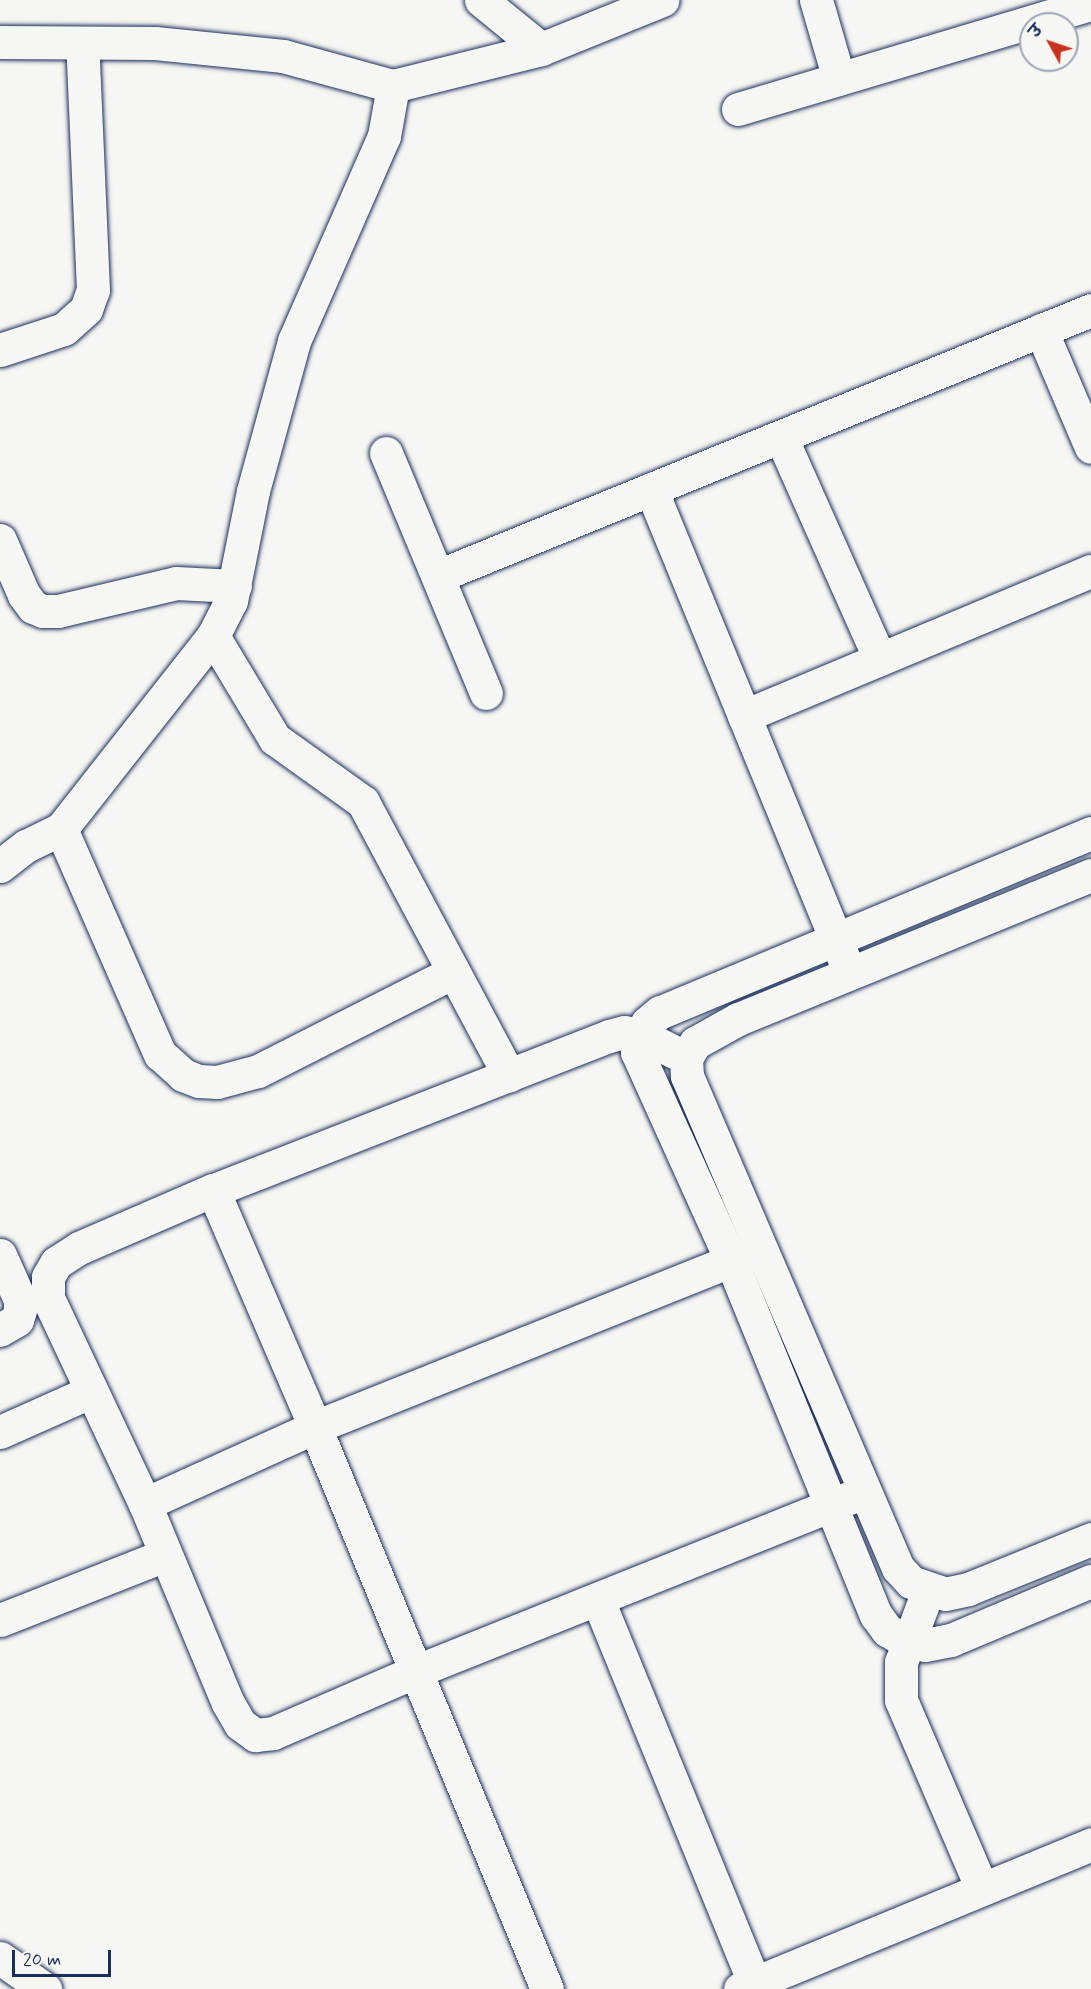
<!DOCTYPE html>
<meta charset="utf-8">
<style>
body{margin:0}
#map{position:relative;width:1091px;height:1989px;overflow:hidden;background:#f6f6f2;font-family:Mynerve,"Playpen Sans Deva",sans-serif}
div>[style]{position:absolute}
.roads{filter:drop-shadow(0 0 2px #1b2f5e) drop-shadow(0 0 2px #1b2f5e)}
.minor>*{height:33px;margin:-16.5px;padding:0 16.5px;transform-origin:16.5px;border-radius:16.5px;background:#f6f6f2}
span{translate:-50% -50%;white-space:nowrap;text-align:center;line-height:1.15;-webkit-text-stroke:4.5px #f6f6f2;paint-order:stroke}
.north{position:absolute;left:1019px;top:12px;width:60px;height:60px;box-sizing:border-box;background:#f6f6f2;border:2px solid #9ea6b7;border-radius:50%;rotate:310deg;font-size:16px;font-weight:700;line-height:24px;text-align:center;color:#1b2f5e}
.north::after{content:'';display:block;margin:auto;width:21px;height:27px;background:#c8321e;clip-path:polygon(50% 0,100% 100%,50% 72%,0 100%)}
.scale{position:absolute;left:12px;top:1950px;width:99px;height:27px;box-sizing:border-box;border:3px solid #1b2f5e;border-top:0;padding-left:8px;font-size:18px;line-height:21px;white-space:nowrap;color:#1b2f5e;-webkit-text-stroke:4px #f6f6f2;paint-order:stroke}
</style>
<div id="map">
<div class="roads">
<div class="minor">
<div style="left:481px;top:0;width:77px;rotate:39.2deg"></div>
<div style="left:816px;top:0;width:82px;rotate:73.8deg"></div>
<div style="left:0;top:42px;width:155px;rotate:0.4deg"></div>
<div style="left:155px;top:43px;width:129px;rotate:5.8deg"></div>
<div style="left:283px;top:56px;width:114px;rotate:15.3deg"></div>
<div style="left:393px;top:86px;width:153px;rotate:-14deg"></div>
<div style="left:541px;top:49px;width:131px;rotate:-22deg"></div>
<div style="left:738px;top:109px;width:368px;rotate:-16.6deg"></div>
<div style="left:1041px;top:330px;width:127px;rotate:66.9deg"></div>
<div style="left:0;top:350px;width:67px;rotate:-18.2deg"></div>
<div style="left:64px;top:329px;width:30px;rotate:-42deg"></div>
<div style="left:86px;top:309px;width:20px;rotate:-70deg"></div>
<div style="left:93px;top:290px;width:247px;rotate:-92.5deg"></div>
<div style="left:781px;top:437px;width:243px;rotate:66deg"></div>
<div style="left:386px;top:453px;width:260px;rotate:67.4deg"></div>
<div style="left:651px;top:489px;width:508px;rotate:67.68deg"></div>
<div style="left:0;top:540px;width:60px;rotate:66.4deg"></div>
<div style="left:24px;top:595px;width:15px;rotate:53deg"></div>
<div style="left:33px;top:607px;width:11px;rotate:22deg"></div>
<div style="left:43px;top:611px;width:15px"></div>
<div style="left:58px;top:611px;width:121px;rotate:-13.3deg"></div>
<div style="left:176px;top:583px;width:59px;rotate:2.9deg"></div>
<div style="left:438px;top:576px;width:705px;rotate:-22.16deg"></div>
<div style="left:213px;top:636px;width:120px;rotate:59deg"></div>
<div style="left:275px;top:739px;width:108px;rotate:35.6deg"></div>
<div style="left:363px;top:802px;width:310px;rotate:61.9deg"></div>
<div style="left:744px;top:716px;width:376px;rotate:-22.7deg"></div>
<div style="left:61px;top:829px;width:246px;rotate:66.3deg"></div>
<div style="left:160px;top:1054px;width:31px;rotate:42deg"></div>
<div style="left:183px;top:1075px;width:17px;rotate:21deg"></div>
<div style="left:199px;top:1081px;width:18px;rotate:3deg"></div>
<div style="left:217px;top:1082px;width:42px;rotate:-15deg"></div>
<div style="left:258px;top:1071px;width:219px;rotate:-26.9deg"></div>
<div style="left:1091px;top:833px;width:467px;rotate:157.4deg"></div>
<div style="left:660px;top:1012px;width:17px;rotate:140deg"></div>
<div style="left:647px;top:1023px;width:31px;rotate:109deg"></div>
<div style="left:637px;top:1052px;width:226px;rotate:65.7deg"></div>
<div style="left:730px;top:1258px;width:386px;rotate:67.8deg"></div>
<div style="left:876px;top:1615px;width:19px;rotate:54deg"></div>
<div style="left:887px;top:1630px;width:23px;rotate:31deg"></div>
<div style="left:907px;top:1642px;width:18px;rotate:9deg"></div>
<div style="left:925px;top:1645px;width:26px;rotate:-11deg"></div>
<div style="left:951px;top:1640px;width:152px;rotate:-22.9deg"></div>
<div style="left:0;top:866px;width:33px;rotate:-38deg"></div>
<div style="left:26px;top:846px;width:39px;rotate:-26deg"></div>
<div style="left:61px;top:829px;width:246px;rotate:-51.8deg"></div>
<div style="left:213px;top:636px;width:39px;rotate:-63deg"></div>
<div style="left:231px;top:601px;width:112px;rotate:-78.7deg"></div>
<div style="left:253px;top:491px;width:156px;rotate:-74.7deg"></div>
<div style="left:294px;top:341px;width:224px;rotate:-66.3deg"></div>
<div style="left:384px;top:136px;width:51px;rotate:-79.8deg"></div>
<div style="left:1091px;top:875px;width:381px;rotate:157.8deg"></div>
<div style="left:738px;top:1019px;width:49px;rotate:150.8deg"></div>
<div style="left:695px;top:1043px;width:17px;rotate:121deg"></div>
<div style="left:686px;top:1058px;width:18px;rotate:87deg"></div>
<div style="left:687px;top:1076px;width:535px;rotate:66.79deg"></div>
<div style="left:898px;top:1568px;width:19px;rotate:47deg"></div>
<div style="left:911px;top:1582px;width:36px;rotate:19deg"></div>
<div style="left:945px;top:1594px;width:24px;rotate:-12deg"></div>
<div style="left:968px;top:1589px;width:133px;rotate:-22.1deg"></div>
<div style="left:686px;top:1058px;width:51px;rotate:-152.9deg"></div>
<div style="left:641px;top:1035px;width:17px;rotate:-170deg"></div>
<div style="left:624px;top:1032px;width:16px;rotate:165deg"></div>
<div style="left:609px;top:1036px;width:425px;rotate:158.7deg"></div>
<div style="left:213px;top:1190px;width:146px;rotate:156.6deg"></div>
<div style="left:79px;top:1248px;width:27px;rotate:147deg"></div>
<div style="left:56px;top:1263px;width:16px;rotate:120deg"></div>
<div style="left:48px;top:1277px;width:21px;rotate:90deg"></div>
<div style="left:48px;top:1298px;width:228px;rotate:64.8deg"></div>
<div style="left:145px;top:1504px;width:216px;rotate:67.4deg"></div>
<div style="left:228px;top:1703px;width:24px;rotate:60deg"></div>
<div style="left:240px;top:1724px;width:19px;rotate:36deg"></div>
<div style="left:255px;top:1735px;width:18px;rotate:-6deg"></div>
<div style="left:273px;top:1733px;width:154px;rotate:-23.4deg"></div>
<div style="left:414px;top:1672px;width:485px;rotate:-21.8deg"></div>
<div style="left:213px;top:1190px;width:258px;rotate:66.7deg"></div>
<div style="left:315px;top:1427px;width:608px;rotate:67.57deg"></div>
<div style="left:0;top:1255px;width:49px;rotate:66deg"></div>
<div style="left:20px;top:1300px;width:10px;rotate:90deg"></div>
<div style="left:20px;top:1310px;width:10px;rotate:107deg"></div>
<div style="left:17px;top:1320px;width:20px;rotate:150deg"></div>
<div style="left:0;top:1432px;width:98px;rotate:-24deg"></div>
<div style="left:145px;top:1504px;width:187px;rotate:-24.4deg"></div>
<div style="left:315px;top:1427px;width:469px;rotate:-21.8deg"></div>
<div style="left:928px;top:1591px;width:76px;rotate:110.8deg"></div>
<div style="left:901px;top:1662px;width:38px;rotate:90deg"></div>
<div style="left:901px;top:1700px;width:203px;rotate:66.8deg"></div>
<div style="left:598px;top:1600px;width:413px;rotate:67.8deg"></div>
<div style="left:0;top:1620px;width:177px;rotate:-21.5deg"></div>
<div style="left:0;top:1958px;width:55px;rotate:34.6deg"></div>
<div style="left:740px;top:1989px;width:380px;rotate:-22.4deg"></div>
</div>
</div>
<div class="north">उ</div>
<div class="scale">20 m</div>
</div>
